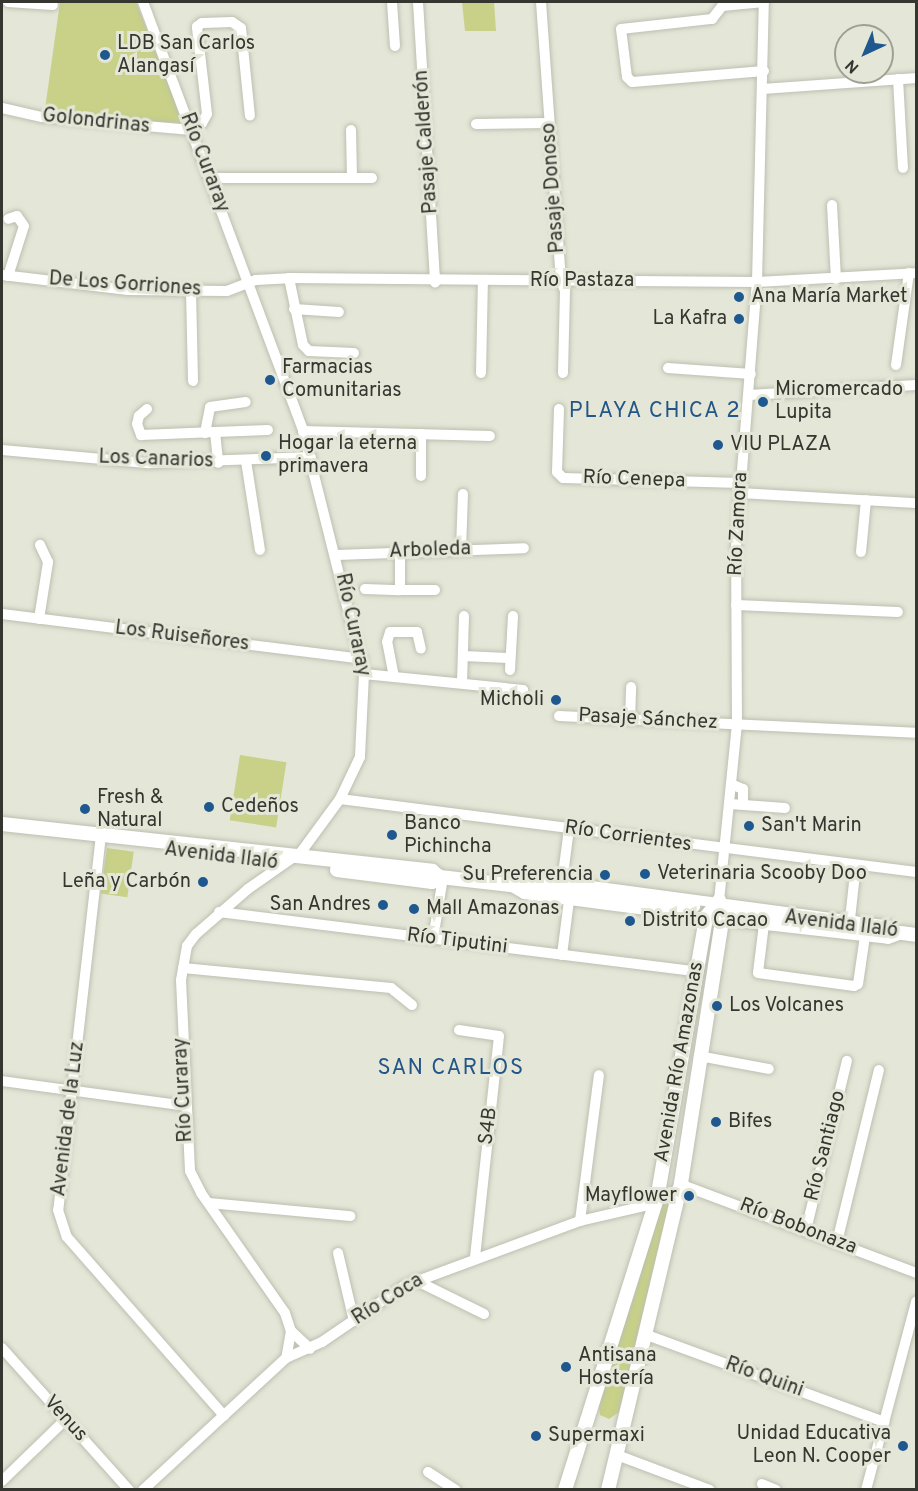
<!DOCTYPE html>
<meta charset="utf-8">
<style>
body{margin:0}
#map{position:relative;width:918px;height:1491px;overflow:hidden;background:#e4e6d7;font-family:Overpass,sans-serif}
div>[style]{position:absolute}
.green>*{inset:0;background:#c8d187;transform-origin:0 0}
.roads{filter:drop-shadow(0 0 2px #bdbfb1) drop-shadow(0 0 2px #bdbfb1)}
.minor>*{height:10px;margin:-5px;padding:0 5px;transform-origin:5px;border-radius:5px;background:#fff}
.major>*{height:14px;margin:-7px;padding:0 7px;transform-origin:7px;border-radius:7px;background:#fff}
.dots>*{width:16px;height:16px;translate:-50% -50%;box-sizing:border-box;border:3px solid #e4e6d7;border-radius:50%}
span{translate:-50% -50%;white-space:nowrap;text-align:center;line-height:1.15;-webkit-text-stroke:6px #e4e6d7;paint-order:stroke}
.poi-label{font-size:20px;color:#353630}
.left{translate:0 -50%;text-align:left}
.right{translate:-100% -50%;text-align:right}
.street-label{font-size:20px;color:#353630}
.quarter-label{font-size:22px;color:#258;letter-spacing:1.5px}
.frame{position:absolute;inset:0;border:3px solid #353630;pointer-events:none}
.north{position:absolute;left:834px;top:24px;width:60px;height:60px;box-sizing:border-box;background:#e4e6d7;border:2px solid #9ea094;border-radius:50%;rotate:224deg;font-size:16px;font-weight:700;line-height:24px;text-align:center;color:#353630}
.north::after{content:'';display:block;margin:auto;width:21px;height:27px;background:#1f588f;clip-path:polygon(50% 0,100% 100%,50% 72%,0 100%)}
</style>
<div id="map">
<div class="green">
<div style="clip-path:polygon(60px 2px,136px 2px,184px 123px,97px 119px,45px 109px)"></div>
<div style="clip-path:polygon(462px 2px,494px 2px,496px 31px,465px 31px)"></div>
<div style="left:240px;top:755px;width:47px;height:66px;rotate:9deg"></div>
<div style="left:107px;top:848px;width:27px;height:46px;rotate:8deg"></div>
<div style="clip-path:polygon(661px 1204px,671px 1205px,619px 1412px,609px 1419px,600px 1415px,599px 1406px)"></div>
</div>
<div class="roads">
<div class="minor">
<div style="left:8px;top:2px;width:45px;rotate:3.8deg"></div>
<div style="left:143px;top:2px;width:458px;rotate:69.5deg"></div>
<div style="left:303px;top:431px;width:251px;rotate:75.9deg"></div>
<div style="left:364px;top:674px;width:83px;rotate:92.8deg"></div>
<div style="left:360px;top:757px;width:47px;rotate:115.5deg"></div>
<div style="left:340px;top:799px;width:66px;rotate:126.3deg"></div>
<div style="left:301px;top:852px;width:65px;rotate:145.1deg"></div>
<div style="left:248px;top:889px;width:69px;rotate:139.1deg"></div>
<div style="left:196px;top:934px;width:15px;rotate:127deg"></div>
<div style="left:187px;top:946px;width:35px;rotate:100deg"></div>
<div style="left:181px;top:980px;width:191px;rotate:87.3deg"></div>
<div style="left:190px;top:1171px;width:25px;rotate:63deg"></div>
<div style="left:201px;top:1193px;width:146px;rotate:55deg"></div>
<div style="left:285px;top:1313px;width:19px;rotate:72deg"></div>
<div style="left:291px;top:1331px;width:27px;rotate:100deg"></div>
<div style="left:392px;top:2px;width:44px;rotate:86.1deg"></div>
<div style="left:418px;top:2px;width:281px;rotate:86.5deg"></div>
<div style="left:541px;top:2px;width:280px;rotate:85.9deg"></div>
<div style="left:561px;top:281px;width:11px;rotate:68deg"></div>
<div style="left:565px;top:291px;width:82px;rotate:91.4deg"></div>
<div style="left:764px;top:71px;width:132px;rotate:175.2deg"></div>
<div style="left:632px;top:82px;width:7px;rotate:-135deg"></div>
<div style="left:627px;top:77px;width:48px;rotate:-97.1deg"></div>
<div style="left:621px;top:29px;width:92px;rotate:-6.3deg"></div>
<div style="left:712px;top:19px;width:16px;rotate:-52deg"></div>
<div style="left:722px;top:6px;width:42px;rotate:-5.4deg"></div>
<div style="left:898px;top:79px;width:89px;rotate:86.8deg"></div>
<div style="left:764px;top:89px;width:152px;rotate:-4.1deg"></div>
<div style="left:2px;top:108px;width:41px;rotate:12.7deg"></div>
<div style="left:42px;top:117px;width:150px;rotate:5deg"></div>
<div style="left:191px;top:130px;width:13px;rotate:-32deg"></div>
<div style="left:202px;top:123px;width:10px;rotate:-61deg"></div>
<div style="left:207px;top:114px;width:88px;rotate:-96.6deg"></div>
<div style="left:197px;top:27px;width:6px;rotate:-39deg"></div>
<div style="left:202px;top:23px;width:30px;rotate:-2deg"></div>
<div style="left:232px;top:22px;width:11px;rotate:34deg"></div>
<div style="left:241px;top:28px;width:88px;rotate:84.2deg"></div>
<div style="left:476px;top:124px;width:73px;rotate:-0.8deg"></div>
<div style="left:351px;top:130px;width:48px;rotate:88.8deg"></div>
<div style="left:212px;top:178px;width:160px"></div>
<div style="left:832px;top:205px;width:74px;rotate:86.9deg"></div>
<div style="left:2px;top:275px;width:127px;rotate:6.8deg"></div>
<div style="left:128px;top:290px;width:99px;rotate:0.6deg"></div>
<div style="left:227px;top:291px;width:31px;rotate:-21deg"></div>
<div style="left:256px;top:280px;width:33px;rotate:-3deg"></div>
<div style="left:289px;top:278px;width:468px;rotate:0.5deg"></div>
<div style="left:757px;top:282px;width:159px;rotate:-3.2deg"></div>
<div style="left:8px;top:276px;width:52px;rotate:-72.3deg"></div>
<div style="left:24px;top:226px;width:12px;rotate:-125deg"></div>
<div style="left:17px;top:216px;width:9px;rotate:162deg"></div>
<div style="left:289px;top:278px;width:68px;rotate:78.2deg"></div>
<div style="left:303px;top:345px;width:8px;rotate:45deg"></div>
<div style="left:309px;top:351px;width:45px;rotate:2.5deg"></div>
<div style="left:191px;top:291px;width:90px;rotate:88.7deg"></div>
<div style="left:294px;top:309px;width:45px;rotate:3.8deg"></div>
<div style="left:896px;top:365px;width:93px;rotate:-82deg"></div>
<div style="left:668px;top:368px;width:83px;rotate:4.1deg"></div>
<div style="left:481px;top:373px;width:92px;rotate:-88.8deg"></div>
<div style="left:749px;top:395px;width:167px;rotate:-3.4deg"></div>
<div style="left:147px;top:409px;width:11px;rotate:139deg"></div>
<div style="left:139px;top:416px;width:8px;rotate:104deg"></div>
<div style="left:137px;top:424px;width:12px;rotate:70deg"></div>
<div style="left:141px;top:435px;width:74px;rotate:-2.3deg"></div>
<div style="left:215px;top:432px;width:31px;rotate:84deg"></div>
<div style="left:559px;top:409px;width:63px;rotate:91.8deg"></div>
<div style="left:557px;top:472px;width:8px;rotate:45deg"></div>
<div style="left:563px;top:478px;width:178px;rotate:1.6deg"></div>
<div style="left:303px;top:431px;width:187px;rotate:1.5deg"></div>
<div style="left:215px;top:432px;width:53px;rotate:-2.2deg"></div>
<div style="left:205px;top:433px;width:26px;rotate:-79deg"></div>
<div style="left:210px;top:407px;width:36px;rotate:-8deg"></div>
<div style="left:2px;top:450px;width:148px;rotate:5.1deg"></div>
<div style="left:149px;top:463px;width:162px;rotate:-2.1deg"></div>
<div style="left:246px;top:461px;width:90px;rotate:81.1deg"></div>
<div style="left:421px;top:476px;width:42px;rotate:-90deg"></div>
<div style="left:740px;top:493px;width:176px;rotate:3.3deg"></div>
<div style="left:461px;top:550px;width:56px;rotate:-88deg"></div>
<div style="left:400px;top:551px;width:39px;rotate:90deg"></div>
<div style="left:400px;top:590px;width:35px"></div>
<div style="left:861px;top:552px;width:52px;rotate:-84.5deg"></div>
<div style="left:337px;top:555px;width:187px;rotate:-2.1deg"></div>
<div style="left:365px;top:589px;width:35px;rotate:2deg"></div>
<div style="left:736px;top:605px;width:162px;rotate:2.5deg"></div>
<div style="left:2px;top:614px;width:363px;rotate:7.1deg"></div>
<div style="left:39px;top:619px;width:58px;rotate:-81deg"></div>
<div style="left:48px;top:562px;width:19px;rotate:-115deg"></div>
<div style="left:463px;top:656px;width:47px;rotate:2.4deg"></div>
<div style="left:510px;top:670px;width:54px;rotate:-86.8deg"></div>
<div style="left:364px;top:674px;width:160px;rotate:5.7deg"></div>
<div style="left:394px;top:677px;width:36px;rotate:-101deg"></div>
<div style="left:387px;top:642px;width:10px;rotate:-73deg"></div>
<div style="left:390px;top:632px;width:27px"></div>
<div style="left:417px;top:632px;width:17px;rotate:77deg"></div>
<div style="left:462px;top:683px;width:67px;rotate:-88.3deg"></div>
<div style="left:559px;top:716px;width:357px;rotate:2.7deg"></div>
<div style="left:630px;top:720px;width:33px;rotate:-88deg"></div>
<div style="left:733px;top:785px;width:11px;rotate:22deg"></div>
<div style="left:743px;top:789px;width:15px;rotate:90deg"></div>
<div style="left:340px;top:799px;width:581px;rotate:7.22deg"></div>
<div style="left:730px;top:804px;width:55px;rotate:4.2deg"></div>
<div style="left:101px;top:835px;width:377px;rotate:96.5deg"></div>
<div style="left:58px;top:1210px;width:28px;rotate:72deg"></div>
<div style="left:67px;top:1237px;width:238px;rotate:48.7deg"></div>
<div style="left:508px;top:882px;width:19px;rotate:-12deg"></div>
<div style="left:527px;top:878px;width:35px;rotate:7deg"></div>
<div style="left:562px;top:882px;width:332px;rotate:7.6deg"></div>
<div style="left:562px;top:882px;width:53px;rotate:-82.5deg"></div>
<div style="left:512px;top:887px;width:14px;rotate:30deg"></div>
<div style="left:524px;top:894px;width:200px;rotate:7.5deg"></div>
<div style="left:722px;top:920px;width:167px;rotate:6.5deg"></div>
<div style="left:888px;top:939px;width:15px;rotate:-20deg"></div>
<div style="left:719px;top:901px;width:177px;rotate:-84.2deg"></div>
<div style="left:737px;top:725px;width:178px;rotate:-90.3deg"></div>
<div style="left:736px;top:547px;width:266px;rotate:-85.5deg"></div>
<div style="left:757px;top:282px;width:280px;rotate:-88.6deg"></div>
<div style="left:219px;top:912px;width:481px;rotate:7.1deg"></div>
<div style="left:850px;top:919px;width:54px;rotate:-83.7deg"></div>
<div style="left:764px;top:924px;width:49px;rotate:97deg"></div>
<div style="left:758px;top:973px;width:97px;rotate:7.7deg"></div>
<div style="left:854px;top:986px;width:4px;rotate:-27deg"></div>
<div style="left:858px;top:984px;width:49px;rotate:-81.7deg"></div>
<div style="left:433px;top:939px;width:63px;rotate:-80.8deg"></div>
<div style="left:562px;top:955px;width:55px;rotate:-82.7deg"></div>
<div style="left:183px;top:968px;width:209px;rotate:5.5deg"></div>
<div style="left:391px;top:988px;width:27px;rotate:39deg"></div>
<div style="left:459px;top:1030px;width:40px;rotate:8.5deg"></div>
<div style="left:499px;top:1036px;width:222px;rotate:96.2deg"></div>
<div style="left:699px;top:1056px;width:71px;rotate:10.5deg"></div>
<div style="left:2px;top:1081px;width:186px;rotate:7.7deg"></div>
<div style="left:209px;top:1203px;width:142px;rotate:5.3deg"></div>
<div style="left:580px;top:1221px;width:147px;rotate:-82.6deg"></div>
<div style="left:806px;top:1230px;width:174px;rotate:-76.4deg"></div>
<div style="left:837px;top:1242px;width:177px;rotate:-76.3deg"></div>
<div style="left:338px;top:1253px;width:70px;rotate:76.8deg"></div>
<div style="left:415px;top:1280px;width:77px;rotate:26.2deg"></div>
<div style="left:291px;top:1331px;width:26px;rotate:43deg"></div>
<div style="left:644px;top:1334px;width:256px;rotate:20.1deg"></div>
<div style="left:2px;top:1348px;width:191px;rotate:48.2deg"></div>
<div style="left:617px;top:1455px;width:99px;rotate:20.6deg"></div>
<div style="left:428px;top:1472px;width:33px;rotate:33deg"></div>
<div style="left:2px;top:1481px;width:89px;rotate:-44.1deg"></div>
<div style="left:762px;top:1484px;width:15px;rotate:23deg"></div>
<div style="left:143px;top:1490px;width:195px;rotate:-42.7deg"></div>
<div style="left:286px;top:1358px;width:39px;rotate:-24deg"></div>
<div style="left:322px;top:1342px;width:99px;rotate:-34.3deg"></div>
<div style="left:404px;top:1286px;width:188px;rotate:-20.3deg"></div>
<div style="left:580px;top:1221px;width:70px;rotate:-13.2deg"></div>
<div style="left:648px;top:1205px;width:42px;rotate:-27.2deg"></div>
<div style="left:685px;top:1186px;width:247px;rotate:20.6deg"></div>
<div style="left:866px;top:1490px;width:195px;rotate:-75.1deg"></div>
</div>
<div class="major">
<div style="left:2px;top:824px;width:433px;rotate:6.2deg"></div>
<div style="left:432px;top:871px;width:10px;rotate:37deg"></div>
<div style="left:440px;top:877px;width:255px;rotate:6.5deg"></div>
<div style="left:337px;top:870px;width:96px;rotate:7.2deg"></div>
<div style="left:432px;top:882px;width:9px;rotate:-32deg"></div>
<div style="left:729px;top:910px;width:189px;rotate:7.6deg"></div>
<div style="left:565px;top:1490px;width:305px;rotate:-72.5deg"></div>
<div style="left:657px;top:1199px;width:286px;rotate:-80.1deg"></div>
<div style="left:706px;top:917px;width:21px;rotate:-51deg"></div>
<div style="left:608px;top:1490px;width:316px;rotate:-76.6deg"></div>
<div style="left:681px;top:1183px;width:266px;rotate:-81.1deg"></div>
<div style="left:722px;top:920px;width:19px;rotate:-99deg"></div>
</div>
</div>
<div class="dots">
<div style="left:105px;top:55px;background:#1f588f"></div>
<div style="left:739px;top:297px;background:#1f588f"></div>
<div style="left:739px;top:319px;background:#1f588f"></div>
<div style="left:270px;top:380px;background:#1f588f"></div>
<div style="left:763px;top:402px;background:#1f588f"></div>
<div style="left:718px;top:445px;background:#1f588f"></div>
<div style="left:266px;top:456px;background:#1f588f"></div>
<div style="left:556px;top:700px;background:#1f588f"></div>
<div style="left:209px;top:807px;background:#1f588f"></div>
<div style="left:85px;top:809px;background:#1f588f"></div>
<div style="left:749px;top:826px;background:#1f588f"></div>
<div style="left:392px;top:835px;background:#1f588f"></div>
<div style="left:645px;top:874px;background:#1f588f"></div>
<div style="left:605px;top:875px;background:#1f588f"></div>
<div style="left:203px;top:882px;background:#1f588f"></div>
<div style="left:383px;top:905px;background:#1f588f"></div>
<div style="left:414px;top:909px;background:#1f588f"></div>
<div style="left:630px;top:921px;background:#1f588f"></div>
<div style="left:717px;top:1006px;background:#1f588f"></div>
<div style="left:716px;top:1122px;background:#1f588f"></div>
<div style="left:689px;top:1196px;background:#1f588f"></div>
<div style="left:566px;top:1367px;background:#1f588f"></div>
<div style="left:536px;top:1436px;background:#1f588f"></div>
<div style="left:903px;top:1446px;background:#1f588f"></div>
</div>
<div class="poi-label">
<span class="left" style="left:117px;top:56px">LDB San Carlos<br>Alangasí</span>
<span class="left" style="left:751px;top:297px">Ana María Market</span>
<span class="right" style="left:727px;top:319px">La Kafra</span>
<span class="left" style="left:282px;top:380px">Farmacias<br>Comunitarias</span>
<span class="left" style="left:775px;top:402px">Micromercado<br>Lupita</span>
<span class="left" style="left:278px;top:456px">Hogar la eterna<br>primavera</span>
<span class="left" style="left:730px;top:445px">VIU PLAZA</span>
<span class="right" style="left:544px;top:700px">Micholi</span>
<span class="left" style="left:97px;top:810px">Fresh &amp;<br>Natural</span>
<span class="left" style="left:221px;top:807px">Cedeños</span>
<span class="left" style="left:404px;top:836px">Banco<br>Pichincha</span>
<span class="left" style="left:761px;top:826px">San't Marin</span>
<span class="left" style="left:657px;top:874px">Veterinaria Scooby Doo</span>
<span class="right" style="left:593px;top:875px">Su Preferencia</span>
<span class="right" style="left:191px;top:882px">Leña y Carbón</span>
<span class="right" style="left:371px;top:905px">San Andres</span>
<span class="left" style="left:426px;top:909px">Mall Amazonas</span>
<span class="left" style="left:642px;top:921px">Distrito Cacao</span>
<span class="left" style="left:729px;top:1006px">Los Volcanes</span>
<span class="left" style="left:728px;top:1122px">Bifes</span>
<span class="right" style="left:677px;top:1196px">Mayflower</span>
<span class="left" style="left:578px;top:1368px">Antisana<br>Hostería</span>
<span class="right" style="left:891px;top:1446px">Unidad Educativa<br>Leon N. Cooper</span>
<span class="left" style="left:548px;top:1436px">Supermaxi</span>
</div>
<div class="street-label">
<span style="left:96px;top:122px;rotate:6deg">Golondrinas</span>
<span style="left:427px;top:142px;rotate:-94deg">Pasaje Calderón</span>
<span style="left:204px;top:163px;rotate:69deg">Río Curaray</span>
<span style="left:554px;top:188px;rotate:-94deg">Pasaje Donoso</span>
<span style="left:582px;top:281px">Río Pastaza</span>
<span style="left:125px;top:285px;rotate:4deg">De Los Gorriones</span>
<span style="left:156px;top:460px;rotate:2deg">Los Canarios</span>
<span style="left:634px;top:480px;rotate:2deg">Río Cenepa</span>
<span style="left:739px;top:524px;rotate:-87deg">Río Zamora</span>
<span style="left:430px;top:551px;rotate:-2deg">Arboleda</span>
<span style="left:352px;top:625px;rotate:78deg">Río Curaray</span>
<span style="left:182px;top:637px;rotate:7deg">Los Ruiseñores</span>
<span style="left:648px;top:720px;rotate:3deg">Pasaje Sánchez</span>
<span style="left:628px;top:837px;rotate:8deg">Río Corrientes</span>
<span style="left:221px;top:857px;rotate:7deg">Avenida Ilaló</span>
<span style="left:841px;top:925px;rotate:7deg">Avenida Ilaló</span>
<span style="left:457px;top:942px;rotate:7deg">Río Tiputini</span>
<span style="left:680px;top:1062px;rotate:-80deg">Avenida Río Amazonas</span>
<span style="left:184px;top:1090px;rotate:-93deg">Río Curaray</span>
<span style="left:69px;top:1119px;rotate:-83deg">Avenida de la Luz</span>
<span style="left:489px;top:1126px;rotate:-83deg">S4B</span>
<span style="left:826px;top:1146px;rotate:-76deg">Río Santiago</span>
<span style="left:798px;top:1227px;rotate:21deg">Río Bobonaza</span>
<span style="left:388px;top:1300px;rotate:-32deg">Río Coca</span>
<span style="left:764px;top:1378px;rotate:20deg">Río Quini</span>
<span style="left:65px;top:1419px;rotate:48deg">Venus</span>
</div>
<div class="quarter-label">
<span style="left:655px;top:412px">PLAYA CHICA 2</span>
<span style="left:451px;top:1069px">SAN CARLOS</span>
</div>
<div class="frame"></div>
<div class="north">N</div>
</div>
